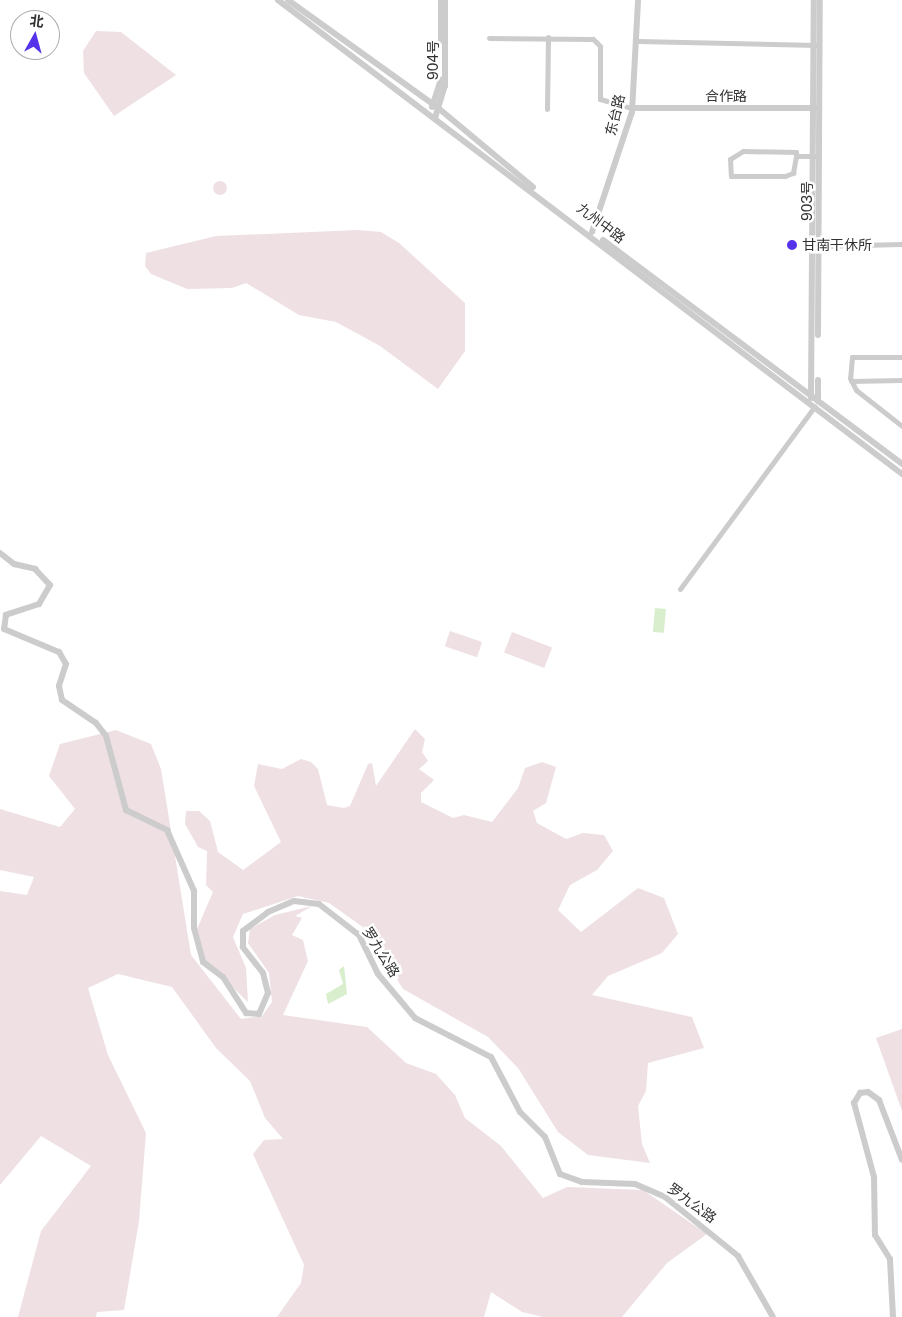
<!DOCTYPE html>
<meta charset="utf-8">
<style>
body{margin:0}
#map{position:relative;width:902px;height:1317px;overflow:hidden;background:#fff;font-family:"Public Sans","Noto Sans SC",sans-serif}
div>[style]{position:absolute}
.green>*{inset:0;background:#efe0e4;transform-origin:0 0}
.round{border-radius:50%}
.water>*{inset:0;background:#d8eecd;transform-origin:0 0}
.minor>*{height:5px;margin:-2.5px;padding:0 2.5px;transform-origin:2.5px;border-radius:2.5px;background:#ccc}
.tertiary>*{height:6px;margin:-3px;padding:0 3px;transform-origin:3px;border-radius:3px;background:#ccc}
.dots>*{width:14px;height:14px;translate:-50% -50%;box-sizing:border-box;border:2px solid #fff;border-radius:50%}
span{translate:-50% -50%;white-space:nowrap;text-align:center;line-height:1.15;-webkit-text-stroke:5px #fff;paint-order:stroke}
.street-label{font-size:14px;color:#323232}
.poi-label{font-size:14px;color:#323232}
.left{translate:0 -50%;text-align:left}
.north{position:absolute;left:10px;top:10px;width:50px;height:50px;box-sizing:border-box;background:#fff;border:1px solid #adadad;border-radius:50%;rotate:7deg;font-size:14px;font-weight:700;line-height:20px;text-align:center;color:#323232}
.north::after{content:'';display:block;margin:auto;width:18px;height:22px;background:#5633ea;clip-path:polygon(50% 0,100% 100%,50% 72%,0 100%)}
</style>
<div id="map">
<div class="green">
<div style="clip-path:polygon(96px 31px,121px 32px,176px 75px,114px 116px,84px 73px,83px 51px)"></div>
<div class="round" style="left:213px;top:181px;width:14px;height:14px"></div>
<div style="clip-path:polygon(358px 230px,381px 232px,399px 243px,465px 303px,465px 351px,438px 389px,380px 346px,336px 322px,299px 315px,246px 283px,232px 288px,187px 289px,151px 274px,145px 266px,146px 253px,216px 236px)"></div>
<div style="left:450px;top:631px;width:34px;height:16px;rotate:19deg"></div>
<div style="left:512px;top:632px;width:43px;height:22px;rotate:21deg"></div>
<div style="clip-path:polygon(415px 729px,425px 739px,422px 752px,428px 761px,419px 769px,434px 780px,421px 793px,421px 802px,453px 818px,464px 815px,492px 822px,518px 788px,525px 768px,542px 762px,556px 767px,546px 803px,533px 811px,537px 823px,566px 839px,583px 833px,604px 835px,613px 851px,597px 870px,570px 885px,558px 910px,581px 932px,638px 888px,664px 898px,678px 934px,662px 953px,608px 976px,592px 995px,692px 1017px,704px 1048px,648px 1063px,646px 1091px,638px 1106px,642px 1144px,650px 1163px,588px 1155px,558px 1132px,518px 1068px,488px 1037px,403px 989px,367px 930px,329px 903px,298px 896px,243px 914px,233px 937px,246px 968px,248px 1002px,205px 961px,197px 929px,213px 892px,206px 885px,207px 851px,198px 847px,185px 824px,186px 811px,199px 811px,210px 821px,218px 852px,243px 870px,281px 842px,254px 786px,258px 764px,282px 769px,301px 759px,311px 762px,318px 769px,327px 805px,344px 808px,350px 806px,368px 764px,372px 763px,376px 786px)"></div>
<div style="clip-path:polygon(116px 730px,151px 744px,161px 769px,191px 955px,241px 1019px,262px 1016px,272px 1002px,269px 973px,248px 943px,250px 929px,275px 915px,312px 906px,295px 916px,302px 918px,292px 935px,303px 940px,308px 961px,283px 1015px,367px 1027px,406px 1063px,436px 1074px,455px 1095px,465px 1118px,501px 1146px,543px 1198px,567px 1187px,643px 1190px,707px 1234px,667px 1263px,622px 1317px,543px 1317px,522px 1312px,491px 1292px,484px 1317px,277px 1317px,301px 1283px,304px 1265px,253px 1154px,264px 1140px,283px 1139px,265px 1118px,250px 1081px,216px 1048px,172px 987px,118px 974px,88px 988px,108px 1055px,146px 1133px,139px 1221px,124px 1310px,97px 1312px,96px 1317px,18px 1317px,41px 1231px,91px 1166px,41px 1136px,0 1185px,0 891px,27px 895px,34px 877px,0 870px,0 809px,60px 827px,75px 809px,49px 776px,60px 744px)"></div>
<div style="clip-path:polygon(902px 1029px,902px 1111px,876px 1038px)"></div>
</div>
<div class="water">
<div style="left:655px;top:608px;width:11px;height:24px;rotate:5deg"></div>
<div style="clip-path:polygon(344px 966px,347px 994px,328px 1004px,326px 994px,343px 984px,339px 970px)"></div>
</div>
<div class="minor">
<div style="left:489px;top:38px;width:104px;rotate:0.6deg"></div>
<div style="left:593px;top:39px;width:10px;rotate:45deg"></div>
<div style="left:600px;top:46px;width:53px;rotate:90deg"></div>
<div style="left:600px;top:99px;width:33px;rotate:16deg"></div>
<div style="left:638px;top:41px;width:179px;rotate:1.3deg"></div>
<div style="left:547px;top:109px;width:72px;rotate:-89.2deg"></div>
<div style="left:796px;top:156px;width:4px;rotate:-90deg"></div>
<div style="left:796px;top:152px;width:53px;rotate:-178.9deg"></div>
<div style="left:743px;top:151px;width:15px;rotate:148deg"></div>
<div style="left:730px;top:159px;width:17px;rotate:87deg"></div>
<div style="left:731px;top:176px;width:54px"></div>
<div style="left:785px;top:176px;width:9px;rotate:-21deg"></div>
<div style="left:793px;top:173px;width:17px;rotate:-80deg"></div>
<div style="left:796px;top:156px;width:20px"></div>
<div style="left:819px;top:246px;width:83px;rotate:-1.4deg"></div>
<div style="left:902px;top:357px;width:50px;rotate:180deg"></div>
<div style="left:852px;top:357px;width:21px;rotate:95deg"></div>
<div style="left:850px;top:378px;width:13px;rotate:63deg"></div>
<div style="left:856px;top:390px;width:58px;rotate:38deg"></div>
<div style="left:851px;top:381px;width:51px;rotate:-1.1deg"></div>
<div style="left:680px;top:589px;width:227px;rotate:-53.6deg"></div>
</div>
<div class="tertiary">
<div style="left:278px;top:0;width:784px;rotate:37.22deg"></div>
<div style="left:288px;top:0;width:183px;rotate:35.7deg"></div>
<div style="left:437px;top:107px;width:125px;rotate:39.8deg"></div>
<div style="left:441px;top:0;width:41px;rotate:90deg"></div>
<div style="left:432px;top:107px;width:29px;rotate:-72deg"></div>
<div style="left:632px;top:108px;width:184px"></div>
<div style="left:435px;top:118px;width:34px;rotate:-73deg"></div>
<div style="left:445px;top:86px;width:86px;rotate:-90deg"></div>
<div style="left:592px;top:232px;width:126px;rotate:-71.6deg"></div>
<div style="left:632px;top:112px;width:112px;rotate:-86.9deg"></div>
<div style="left:603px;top:240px;width:374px;rotate:36.8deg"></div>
<div style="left:818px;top:335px;width:335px;rotate:-89.7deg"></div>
<div style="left:811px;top:398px;width:398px;rotate:-89.6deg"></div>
<div style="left:818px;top:401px;width:21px;rotate:-90deg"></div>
<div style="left:0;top:553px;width:18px;rotate:38deg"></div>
<div style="left:14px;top:564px;width:22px;rotate:13deg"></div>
<div style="left:35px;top:569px;width:22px;rotate:47deg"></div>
<div style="left:50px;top:585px;width:22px;rotate:120deg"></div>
<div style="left:39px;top:604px;width:35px;rotate:162deg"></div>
<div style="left:6px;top:615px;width:14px;rotate:98deg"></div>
<div style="left:4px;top:629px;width:60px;rotate:22.7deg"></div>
<div style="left:59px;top:652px;width:14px;rotate:60deg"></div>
<div style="left:66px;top:664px;width:23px;rotate:108deg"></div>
<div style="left:59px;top:686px;width:14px;rotate:78deg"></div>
<div style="left:62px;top:700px;width:41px;rotate:34.1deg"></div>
<div style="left:96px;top:723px;width:16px;rotate:52deg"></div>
<div style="left:106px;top:736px;width:77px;rotate:74.9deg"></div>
<div style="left:126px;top:810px;width:46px;rotate:26deg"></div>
<div style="left:167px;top:830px;width:67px;rotate:66.1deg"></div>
<div style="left:194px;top:891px;width:37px;rotate:90deg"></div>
<div style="left:194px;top:928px;width:35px;rotate:75deg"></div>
<div style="left:203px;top:962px;width:25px;rotate:37deg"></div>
<div style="left:223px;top:977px;width:43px;rotate:57.4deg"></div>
<div style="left:246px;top:1013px;width:13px;rotate:4deg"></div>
<div style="left:259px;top:1014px;width:23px;rotate:-67deg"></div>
<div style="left:268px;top:993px;width:21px;rotate:-104deg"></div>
<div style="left:263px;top:973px;width:33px;rotate:-128deg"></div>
<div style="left:243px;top:947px;width:16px;rotate:-90deg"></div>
<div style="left:243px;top:931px;width:31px;rotate:-37deg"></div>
<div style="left:268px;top:912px;width:28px;rotate:-23deg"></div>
<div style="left:294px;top:901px;width:25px;rotate:7deg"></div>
<div style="left:319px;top:904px;width:51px;rotate:37.8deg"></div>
<div style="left:359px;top:935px;width:43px;rotate:64deg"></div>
<div style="left:378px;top:974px;width:57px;rotate:49.9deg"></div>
<div style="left:415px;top:1018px;width:85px;rotate:27.2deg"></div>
<div style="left:491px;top:1057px;width:62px;rotate:62.2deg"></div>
<div style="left:520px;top:1112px;width:35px;rotate:45deg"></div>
<div style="left:545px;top:1137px;width:40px;rotate:68deg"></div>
<div style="left:560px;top:1174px;width:23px;rotate:20deg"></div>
<div style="left:582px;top:1182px;width:53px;rotate:2.2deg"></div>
<div style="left:635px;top:1184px;width:33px;rotate:23deg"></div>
<div style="left:665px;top:1197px;width:94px;rotate:38.9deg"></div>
<div style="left:738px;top:1256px;width:70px;rotate:60.2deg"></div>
<div style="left:893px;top:1317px;width:58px;rotate:-93deg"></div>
<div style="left:890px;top:1259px;width:28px;rotate:-122deg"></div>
<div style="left:875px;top:1235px;width:58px;rotate:-91deg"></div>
<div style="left:874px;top:1177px;width:77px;rotate:-105.1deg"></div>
<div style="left:854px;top:1103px;width:12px;rotate:-59deg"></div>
<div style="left:860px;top:1093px;width:8px;rotate:-7deg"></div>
<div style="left:868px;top:1092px;width:14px;rotate:36deg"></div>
<div style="left:879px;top:1100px;width:64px;rotate:69deg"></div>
</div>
<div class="dots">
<div style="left:792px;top:245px;background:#5633ea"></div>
</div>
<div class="street-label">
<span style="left:433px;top:60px;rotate:-90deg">904号</span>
<span style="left:726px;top:96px">合作路</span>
<span style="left:615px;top:115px;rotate:-77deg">东台路</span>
<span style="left:807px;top:201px;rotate:-90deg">903号</span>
<span style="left:601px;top:223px;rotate:37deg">九州中路</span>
<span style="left:381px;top:952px;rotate:58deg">罗九公路</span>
<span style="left:692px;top:1203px;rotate:36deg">罗九公路</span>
</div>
<div class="poi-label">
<span class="left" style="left:802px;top:245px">甘南干休所</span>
</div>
<div class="north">北</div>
</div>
